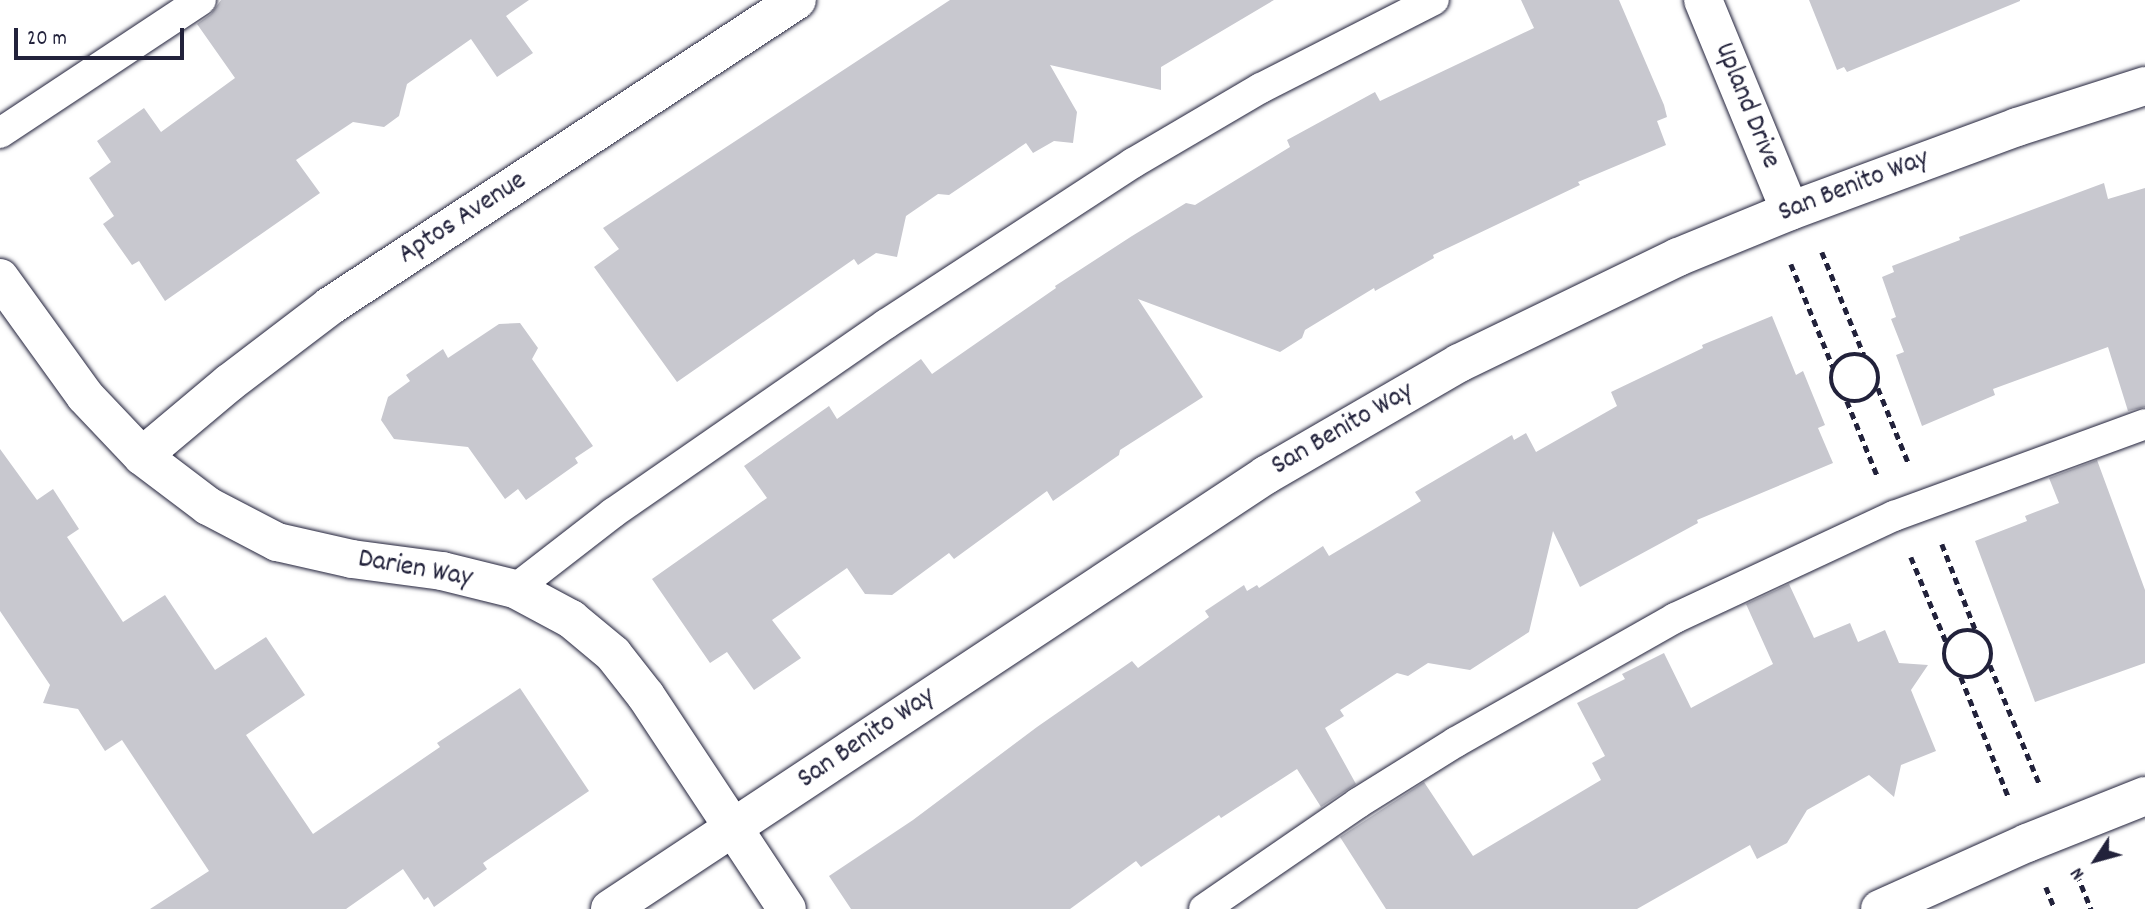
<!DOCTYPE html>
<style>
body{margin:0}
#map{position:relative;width:2145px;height:909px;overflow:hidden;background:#fff;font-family:Dekko,sans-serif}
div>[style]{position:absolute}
.building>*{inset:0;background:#c8c8cf}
.path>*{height:4.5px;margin-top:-2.25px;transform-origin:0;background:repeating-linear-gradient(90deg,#22223b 0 7px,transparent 0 12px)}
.path>.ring{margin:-2.25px;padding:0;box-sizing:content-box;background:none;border:4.5px solid #22223b;border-radius:50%}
.roads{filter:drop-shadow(0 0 2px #22223b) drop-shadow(0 0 2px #22223b)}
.service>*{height:30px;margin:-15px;padding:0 15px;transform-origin:15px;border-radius:15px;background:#fff}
.minor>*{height:38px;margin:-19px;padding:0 19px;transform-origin:19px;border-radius:19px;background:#fff}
span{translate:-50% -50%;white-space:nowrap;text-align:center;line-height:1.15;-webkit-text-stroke:7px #fff;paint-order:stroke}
.street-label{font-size:28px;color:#22223b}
.north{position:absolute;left:2061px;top:825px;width:70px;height:70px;-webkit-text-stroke:5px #fff;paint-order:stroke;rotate:234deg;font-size:19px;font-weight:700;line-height:28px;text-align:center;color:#22223b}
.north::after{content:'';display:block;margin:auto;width:24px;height:32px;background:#22223b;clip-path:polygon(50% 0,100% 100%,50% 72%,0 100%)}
.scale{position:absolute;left:14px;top:28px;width:170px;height:32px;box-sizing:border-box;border:4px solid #22223b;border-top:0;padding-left:9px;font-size:21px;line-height:24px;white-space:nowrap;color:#22223b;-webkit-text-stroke:5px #fff;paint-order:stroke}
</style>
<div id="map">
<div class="building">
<div style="clip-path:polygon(221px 0,529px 0,506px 16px,533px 53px,497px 77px,471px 39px,407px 84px,399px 116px,384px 127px,353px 122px,296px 160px,320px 193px,165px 301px,139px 261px,132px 265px,103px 224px,114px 216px,89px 178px,111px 162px,97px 141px,144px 108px,161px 132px,235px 78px,197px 24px,211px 14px)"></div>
<div style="clip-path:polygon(950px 0,1274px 0,1161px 67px,1161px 90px,1050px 65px,1077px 112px,1073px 143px,1054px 141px,1033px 153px,1026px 143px,949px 195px,938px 194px,906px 216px,897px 257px,876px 253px,858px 265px,854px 259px,677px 382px,594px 267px,619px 249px,603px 228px)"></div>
<div style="clip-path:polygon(1521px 0,1619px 0,1664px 105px,1667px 117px,1657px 121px,1666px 145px,1578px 182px,1580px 185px,1433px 255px,1434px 258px,1375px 291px,1374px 288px,1305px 330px,1302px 338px,1280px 352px,1138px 299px,1203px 397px,1120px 450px,1119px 455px,1053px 501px,1047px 491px,954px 559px,949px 553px,892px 595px,865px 594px,847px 568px,772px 620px,801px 658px,754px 690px,727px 652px,710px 663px,652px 579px,767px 498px,744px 466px,829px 406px,837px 419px,921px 359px,932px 374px,1056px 288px,1055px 286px,1132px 236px,1186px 203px,1195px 205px,1290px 147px,1287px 140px,1375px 92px,1380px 101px,1534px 28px)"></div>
<div style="clip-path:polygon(1809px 0,2020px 0,2020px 1px,1847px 72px,1844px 67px,1837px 70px)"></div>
<div style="clip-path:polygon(2104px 183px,2108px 199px,2145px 188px,2145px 407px,2128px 411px,2108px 347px,1993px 389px,1995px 395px,1922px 426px,1896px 355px,1904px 352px,1891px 319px,1896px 317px,1882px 277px,1894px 272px,1892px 266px,1960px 240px,1959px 237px)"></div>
<div style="clip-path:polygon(1772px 316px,1796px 375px,1803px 371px,1825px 425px,1818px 428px,1833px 463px,1697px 520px,1698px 523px,1580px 587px,1553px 531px,1529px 632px,1470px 670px,1428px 663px,1408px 676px,1397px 673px,1340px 710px,1344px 716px,1325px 728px,1356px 784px,1321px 807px,1297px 769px,1221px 818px,1219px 815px,1141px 867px,1136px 861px,1070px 909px,851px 909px,829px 876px,913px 820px,1037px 727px,1132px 661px,1138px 668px,1209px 617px,1205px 611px,1244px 585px,1247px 591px,1257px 585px,1259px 588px,1323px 546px,1329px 556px,1421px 501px,1415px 492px,1512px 435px,1514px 440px,1526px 433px,1536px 452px,1617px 406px,1611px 392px,1703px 348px,1702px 345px)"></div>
<div style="clip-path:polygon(520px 323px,538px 348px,532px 359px,593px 446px,575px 458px,578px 463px,526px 500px,518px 489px,505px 499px,468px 447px,394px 439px,381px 420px,388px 397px,410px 381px,406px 375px,443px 349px,448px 358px,499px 324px)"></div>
<div style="clip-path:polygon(0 449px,37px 500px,53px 489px,79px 529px,67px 537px,123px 622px,165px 595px,215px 670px,266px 637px,305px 695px,246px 735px,313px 834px,440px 747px,437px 743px,520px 688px,589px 791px,483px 863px,487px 869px,434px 907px,428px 897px,424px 900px,403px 869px,346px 909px,150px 909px,209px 871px,122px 740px,105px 751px,78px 709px,43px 703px,50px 685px,0 611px)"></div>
<div style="clip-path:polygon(2097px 460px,2145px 590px,2145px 663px,2035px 702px,1975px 541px,2027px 521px,2025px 516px,2059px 503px,2049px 478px)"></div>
<div style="clip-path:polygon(1789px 584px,1814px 638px,1850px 623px,1858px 642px,1885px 630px,1899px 663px,1928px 665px,1911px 690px,1936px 751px,1901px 765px,1894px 797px,1869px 775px,1807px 810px,1787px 843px,1757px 859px,1750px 845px,1637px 909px,1386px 909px,1340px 837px,1424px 782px,1473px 856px,1601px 780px,1592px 763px,1605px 756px,1577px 703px,1625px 679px,1622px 674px,1664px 653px,1691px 708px,1773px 664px,1746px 604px)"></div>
</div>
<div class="path">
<div style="left:1822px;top:252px;width:111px;rotate:67.8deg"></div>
<div style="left:1791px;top:264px;width:111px;rotate:67.8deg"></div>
<div class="ring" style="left:1831px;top:354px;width:43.5px;height:43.5px"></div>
<div style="left:1878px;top:388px;width:80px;rotate:67.9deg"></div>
<div style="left:1847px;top:401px;width:80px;rotate:67.9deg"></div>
<div style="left:1942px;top:544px;width:93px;rotate:68.7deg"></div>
<div style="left:1911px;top:557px;width:94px;rotate:67.5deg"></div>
<div class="ring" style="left:1944px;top:630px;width:43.5px;height:43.5px"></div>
<div style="left:1990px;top:665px;width:130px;rotate:67.4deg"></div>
<div style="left:1961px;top:677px;width:130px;rotate:68.4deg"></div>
<div style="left:2077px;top:874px;width:38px;rotate:68deg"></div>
<div style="left:2046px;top:887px;width:24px;rotate:68deg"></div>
</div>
<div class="roads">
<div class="service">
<div style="left:0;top:133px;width:241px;rotate:-33.5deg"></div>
<div style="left:515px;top:589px;width:124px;rotate:-37.8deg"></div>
<div style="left:613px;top:513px;width:332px;rotate:-34.7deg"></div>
<div style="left:886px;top:324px;width:295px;rotate:-33.1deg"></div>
<div style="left:1133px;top:163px;width:148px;rotate:-30.4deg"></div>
<div style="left:1261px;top:88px;width:194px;rotate:-27deg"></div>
<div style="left:1204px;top:909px;width:187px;rotate:-34.5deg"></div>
<div style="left:1358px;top:803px;width:115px;rotate:-31.9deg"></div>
<div style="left:1456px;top:742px;width:252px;rotate:-29.5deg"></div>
<div style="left:1675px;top:618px;width:242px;rotate:-25deg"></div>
<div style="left:1894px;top:516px;width:267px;rotate:-20.1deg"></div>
</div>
<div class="minor">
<div style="left:1703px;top:0;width:228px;rotate:67.6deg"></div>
<div style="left:0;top:278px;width:145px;rotate:54.2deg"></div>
<div style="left:85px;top:396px;width:83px;rotate:46.5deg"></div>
<div style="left:142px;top:456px;width:83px;rotate:37.1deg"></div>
<div style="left:208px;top:506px;width:78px;rotate:27.6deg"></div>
<div style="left:277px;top:542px;width:77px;rotate:12.8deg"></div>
<div style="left:352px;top:559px;width:91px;rotate:7.6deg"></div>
<div style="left:442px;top:571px;width:75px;rotate:13.9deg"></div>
<div style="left:515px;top:589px;width:64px;rotate:28.2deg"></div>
<div style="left:571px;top:619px;width:55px;rotate:39.8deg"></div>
<div style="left:613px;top:654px;width:53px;rotate:51.8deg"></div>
<div style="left:646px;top:696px;width:255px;rotate:56.5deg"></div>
<div style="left:142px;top:456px;width:114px;rotate:-40deg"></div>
<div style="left:229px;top:383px;width:127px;rotate:-37.3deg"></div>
<div style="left:330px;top:306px;width:558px;rotate:-33.23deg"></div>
<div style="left:610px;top:909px;width:787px;rotate:-33.49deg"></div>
<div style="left:1266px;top:475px;width:223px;rotate:-30.1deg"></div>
<div style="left:1459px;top:363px;width:243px;rotate:-25.8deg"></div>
<div style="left:1678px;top:257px;width:121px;rotate:-22.3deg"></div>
<div style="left:1790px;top:211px;width:242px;rotate:-20.3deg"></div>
<div style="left:2017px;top:127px;width:134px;rotate:-17.8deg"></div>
<div style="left:1880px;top:909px;width:161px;rotate:-24.2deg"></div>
<div style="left:2027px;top:843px;width:127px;rotate:-21.7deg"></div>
</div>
</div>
<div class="street-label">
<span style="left:1746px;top:106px;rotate:68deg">Upland Drive</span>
<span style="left:1854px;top:187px;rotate:-21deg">San Benito Way</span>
<span style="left:463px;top:219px;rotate:-33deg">Aptos Avenue</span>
<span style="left:1343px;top:430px;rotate:-30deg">San Benito Way</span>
<span style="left:415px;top:570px;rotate:10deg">Darien Way</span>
<span style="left:867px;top:739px;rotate:-34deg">San Benito Way</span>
</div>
<div class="north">N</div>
<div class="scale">20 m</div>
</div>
